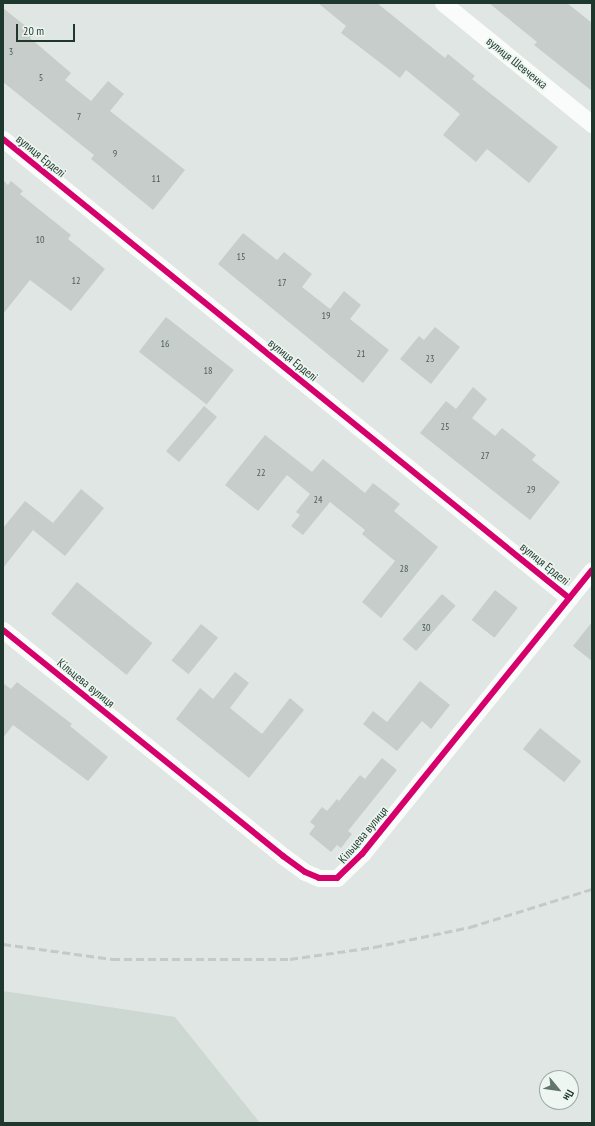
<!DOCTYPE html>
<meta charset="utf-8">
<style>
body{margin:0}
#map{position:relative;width:595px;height:1126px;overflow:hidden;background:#e0e6e3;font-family:"PT Sans Narrow",sans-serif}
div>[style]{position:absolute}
.built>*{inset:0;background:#cdd8d2}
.building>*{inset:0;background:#c7cdca;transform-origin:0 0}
.minor>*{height:17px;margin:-8.5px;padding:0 8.5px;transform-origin:8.5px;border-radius:8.5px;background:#fafbfb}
.rail>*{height:3px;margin-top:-1.5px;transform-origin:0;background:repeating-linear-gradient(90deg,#c5c9c7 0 8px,transparent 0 12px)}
.cycleway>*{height:6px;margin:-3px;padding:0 3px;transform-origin:3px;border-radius:3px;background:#d6006c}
span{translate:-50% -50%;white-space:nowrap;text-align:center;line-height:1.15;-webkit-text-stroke:3px #edf6f0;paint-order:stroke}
.number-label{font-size:10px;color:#4a5e55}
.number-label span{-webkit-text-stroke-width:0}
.street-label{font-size:12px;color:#1f382d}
.frame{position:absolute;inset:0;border:4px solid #1f382d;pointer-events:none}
.north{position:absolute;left:539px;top:1070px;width:40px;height:40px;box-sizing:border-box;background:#edf6f0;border:1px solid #9baaa2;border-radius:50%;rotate:119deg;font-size:11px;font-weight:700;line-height:16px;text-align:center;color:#1f382d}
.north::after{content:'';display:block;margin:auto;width:14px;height:18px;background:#63756d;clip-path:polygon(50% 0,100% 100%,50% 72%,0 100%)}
.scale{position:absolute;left:16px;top:24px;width:59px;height:18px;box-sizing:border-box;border:2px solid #1f382d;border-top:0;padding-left:5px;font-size:12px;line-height:14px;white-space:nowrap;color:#1f382d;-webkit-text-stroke:3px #edf6f0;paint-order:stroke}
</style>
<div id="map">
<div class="built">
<div style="clip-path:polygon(3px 991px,175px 1017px,260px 1123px,3px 1123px)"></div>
</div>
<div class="building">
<div style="clip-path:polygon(318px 3px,377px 3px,445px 58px,448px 54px,475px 76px,472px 79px,558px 147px,529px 183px,487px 149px,476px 162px,443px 135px,460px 114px,406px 70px,400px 78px,361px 48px,341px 33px,346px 26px)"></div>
<div style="clip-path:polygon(489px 3px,567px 3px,592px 23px,592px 91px,534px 45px,537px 42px)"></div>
<div style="clip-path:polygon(3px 8px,34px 33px,30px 38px,71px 73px,65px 80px,91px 101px,108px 81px,124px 94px,110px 111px,185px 170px,153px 210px,91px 159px,94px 155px,3px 82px)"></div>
<div style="clip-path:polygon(3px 180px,8px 185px,11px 181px,23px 191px,20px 194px,71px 235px,68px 239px,105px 269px,71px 311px,30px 280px,3px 314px)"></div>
<div style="clip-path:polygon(243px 233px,277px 260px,284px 252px,312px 274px,302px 287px,330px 309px,344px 291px,361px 305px,350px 319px,389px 350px,363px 383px,218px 264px)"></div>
<div style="left:166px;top:317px;width:86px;height:44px;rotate:38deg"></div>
<div style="clip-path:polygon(435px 327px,460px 347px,431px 384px,400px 359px,419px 336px,424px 340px)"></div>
<div style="clip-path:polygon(473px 387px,487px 399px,472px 418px,495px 436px,502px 428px,536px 455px,532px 460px,560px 482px,530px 520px,420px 433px,446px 401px,456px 409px)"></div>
<div style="left:204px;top:406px;width:17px;height:59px;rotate:40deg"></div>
<div style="clip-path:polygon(265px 435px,312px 472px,323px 459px,365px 493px,373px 483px,400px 504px,394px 511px,438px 547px,381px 618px,362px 602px,395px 561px,362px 534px,365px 530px,330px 502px,303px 535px,291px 526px,300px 515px,296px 512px,310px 494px,287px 475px,258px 511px,225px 485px)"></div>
<div style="clip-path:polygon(81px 489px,104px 508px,65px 556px,33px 530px,3px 568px,3px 528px,25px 501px,53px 523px)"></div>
<div style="left:77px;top:582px;width:97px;height:41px;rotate:39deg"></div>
<div style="left:495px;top:590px;width:29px;height:38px;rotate:38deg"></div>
<div style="left:442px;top:594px;width:18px;height:60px;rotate:41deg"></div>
<div style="clip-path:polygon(592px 622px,592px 661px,573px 646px)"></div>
<div style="left:201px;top:624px;width:22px;height:47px;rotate:39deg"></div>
<div style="clip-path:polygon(235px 672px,249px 683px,230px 708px,262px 734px,290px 698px,304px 710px,249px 778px,176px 719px,200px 688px,213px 699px)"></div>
<div style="clip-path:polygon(420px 681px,450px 705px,431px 729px,422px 721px,397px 751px,363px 724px,373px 711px,387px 722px)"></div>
<div style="clip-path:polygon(17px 682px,72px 724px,70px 726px,108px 757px,88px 781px,13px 725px,3px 738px,3px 683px,11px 689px)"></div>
<div style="left:540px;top:728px;width:53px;height:27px;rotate:39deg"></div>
<div style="clip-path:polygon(382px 758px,397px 770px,348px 831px,352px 834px,341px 848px,337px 845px,331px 852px,309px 834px,315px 826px,310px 822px,322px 807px,327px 811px,337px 799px,339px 801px,360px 775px,365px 779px)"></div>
</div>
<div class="minor">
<div style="left:443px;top:3px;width:192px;rotate:39.1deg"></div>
<div style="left:3px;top:139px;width:729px;rotate:39.04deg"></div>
<div style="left:3px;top:630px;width:360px;rotate:38.9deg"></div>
<div style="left:283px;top:856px;width:27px;rotate:36deg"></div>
<div style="left:305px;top:872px;width:15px;rotate:23deg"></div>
<div style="left:319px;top:878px;width:18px"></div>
<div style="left:337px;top:878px;width:35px;rotate:-44deg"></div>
<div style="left:362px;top:854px;width:365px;rotate:-51deg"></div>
</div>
<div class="rail">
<div style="left:3px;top:944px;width:110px;rotate:7.8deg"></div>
<div style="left:112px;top:959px;width:178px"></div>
<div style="left:290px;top:959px;width:85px;rotate:-8.1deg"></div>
<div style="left:374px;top:947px;width:98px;rotate:-11.8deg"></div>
<div style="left:470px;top:927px;width:128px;rotate:-17.3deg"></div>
</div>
<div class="cycleway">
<div style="left:3px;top:139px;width:729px;rotate:39.04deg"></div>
<div style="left:3px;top:630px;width:360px;rotate:38.9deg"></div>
<div style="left:283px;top:856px;width:27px;rotate:36deg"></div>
<div style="left:305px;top:872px;width:15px;rotate:23deg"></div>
<div style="left:319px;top:878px;width:18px"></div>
<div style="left:337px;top:878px;width:35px;rotate:-44deg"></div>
<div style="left:362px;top:854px;width:365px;rotate:-51deg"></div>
</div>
<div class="number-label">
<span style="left:11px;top:52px">3</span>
<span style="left:41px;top:78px">5</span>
<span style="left:79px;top:117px">7</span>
<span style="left:115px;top:154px">9</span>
<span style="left:156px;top:179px">11</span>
<span style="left:40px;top:240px">10</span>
<span style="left:241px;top:257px">15</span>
<span style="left:76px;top:281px">12</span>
<span style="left:282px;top:283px">17</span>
<span style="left:326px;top:316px">19</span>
<span style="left:165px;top:344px">16</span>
<span style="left:361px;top:354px">21</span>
<span style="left:430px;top:359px">23</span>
<span style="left:208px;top:371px">18</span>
<span style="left:445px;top:427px">25</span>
<span style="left:485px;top:456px">27</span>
<span style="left:261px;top:473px">22</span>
<span style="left:531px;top:490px">29</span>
<span style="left:318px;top:500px">24</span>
<span style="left:404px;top:569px">28</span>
<span style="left:426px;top:628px">30</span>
</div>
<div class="street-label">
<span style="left:517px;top:63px;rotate:39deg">вулиця Шевченка</span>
<span style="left:41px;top:156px;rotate:39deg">вулиця Ерделі</span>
<span style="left:293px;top:360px;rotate:39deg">вулиця Ерделі</span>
<span style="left:545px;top:564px;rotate:39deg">вулиця Ерделі</span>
<span style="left:86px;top:683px;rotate:39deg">Кільцева вулиця</span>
<span style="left:363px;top:835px;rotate:-50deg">Кільцева вулиця</span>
</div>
<div class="frame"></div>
<div class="north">Пн</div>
<div class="scale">20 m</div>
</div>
